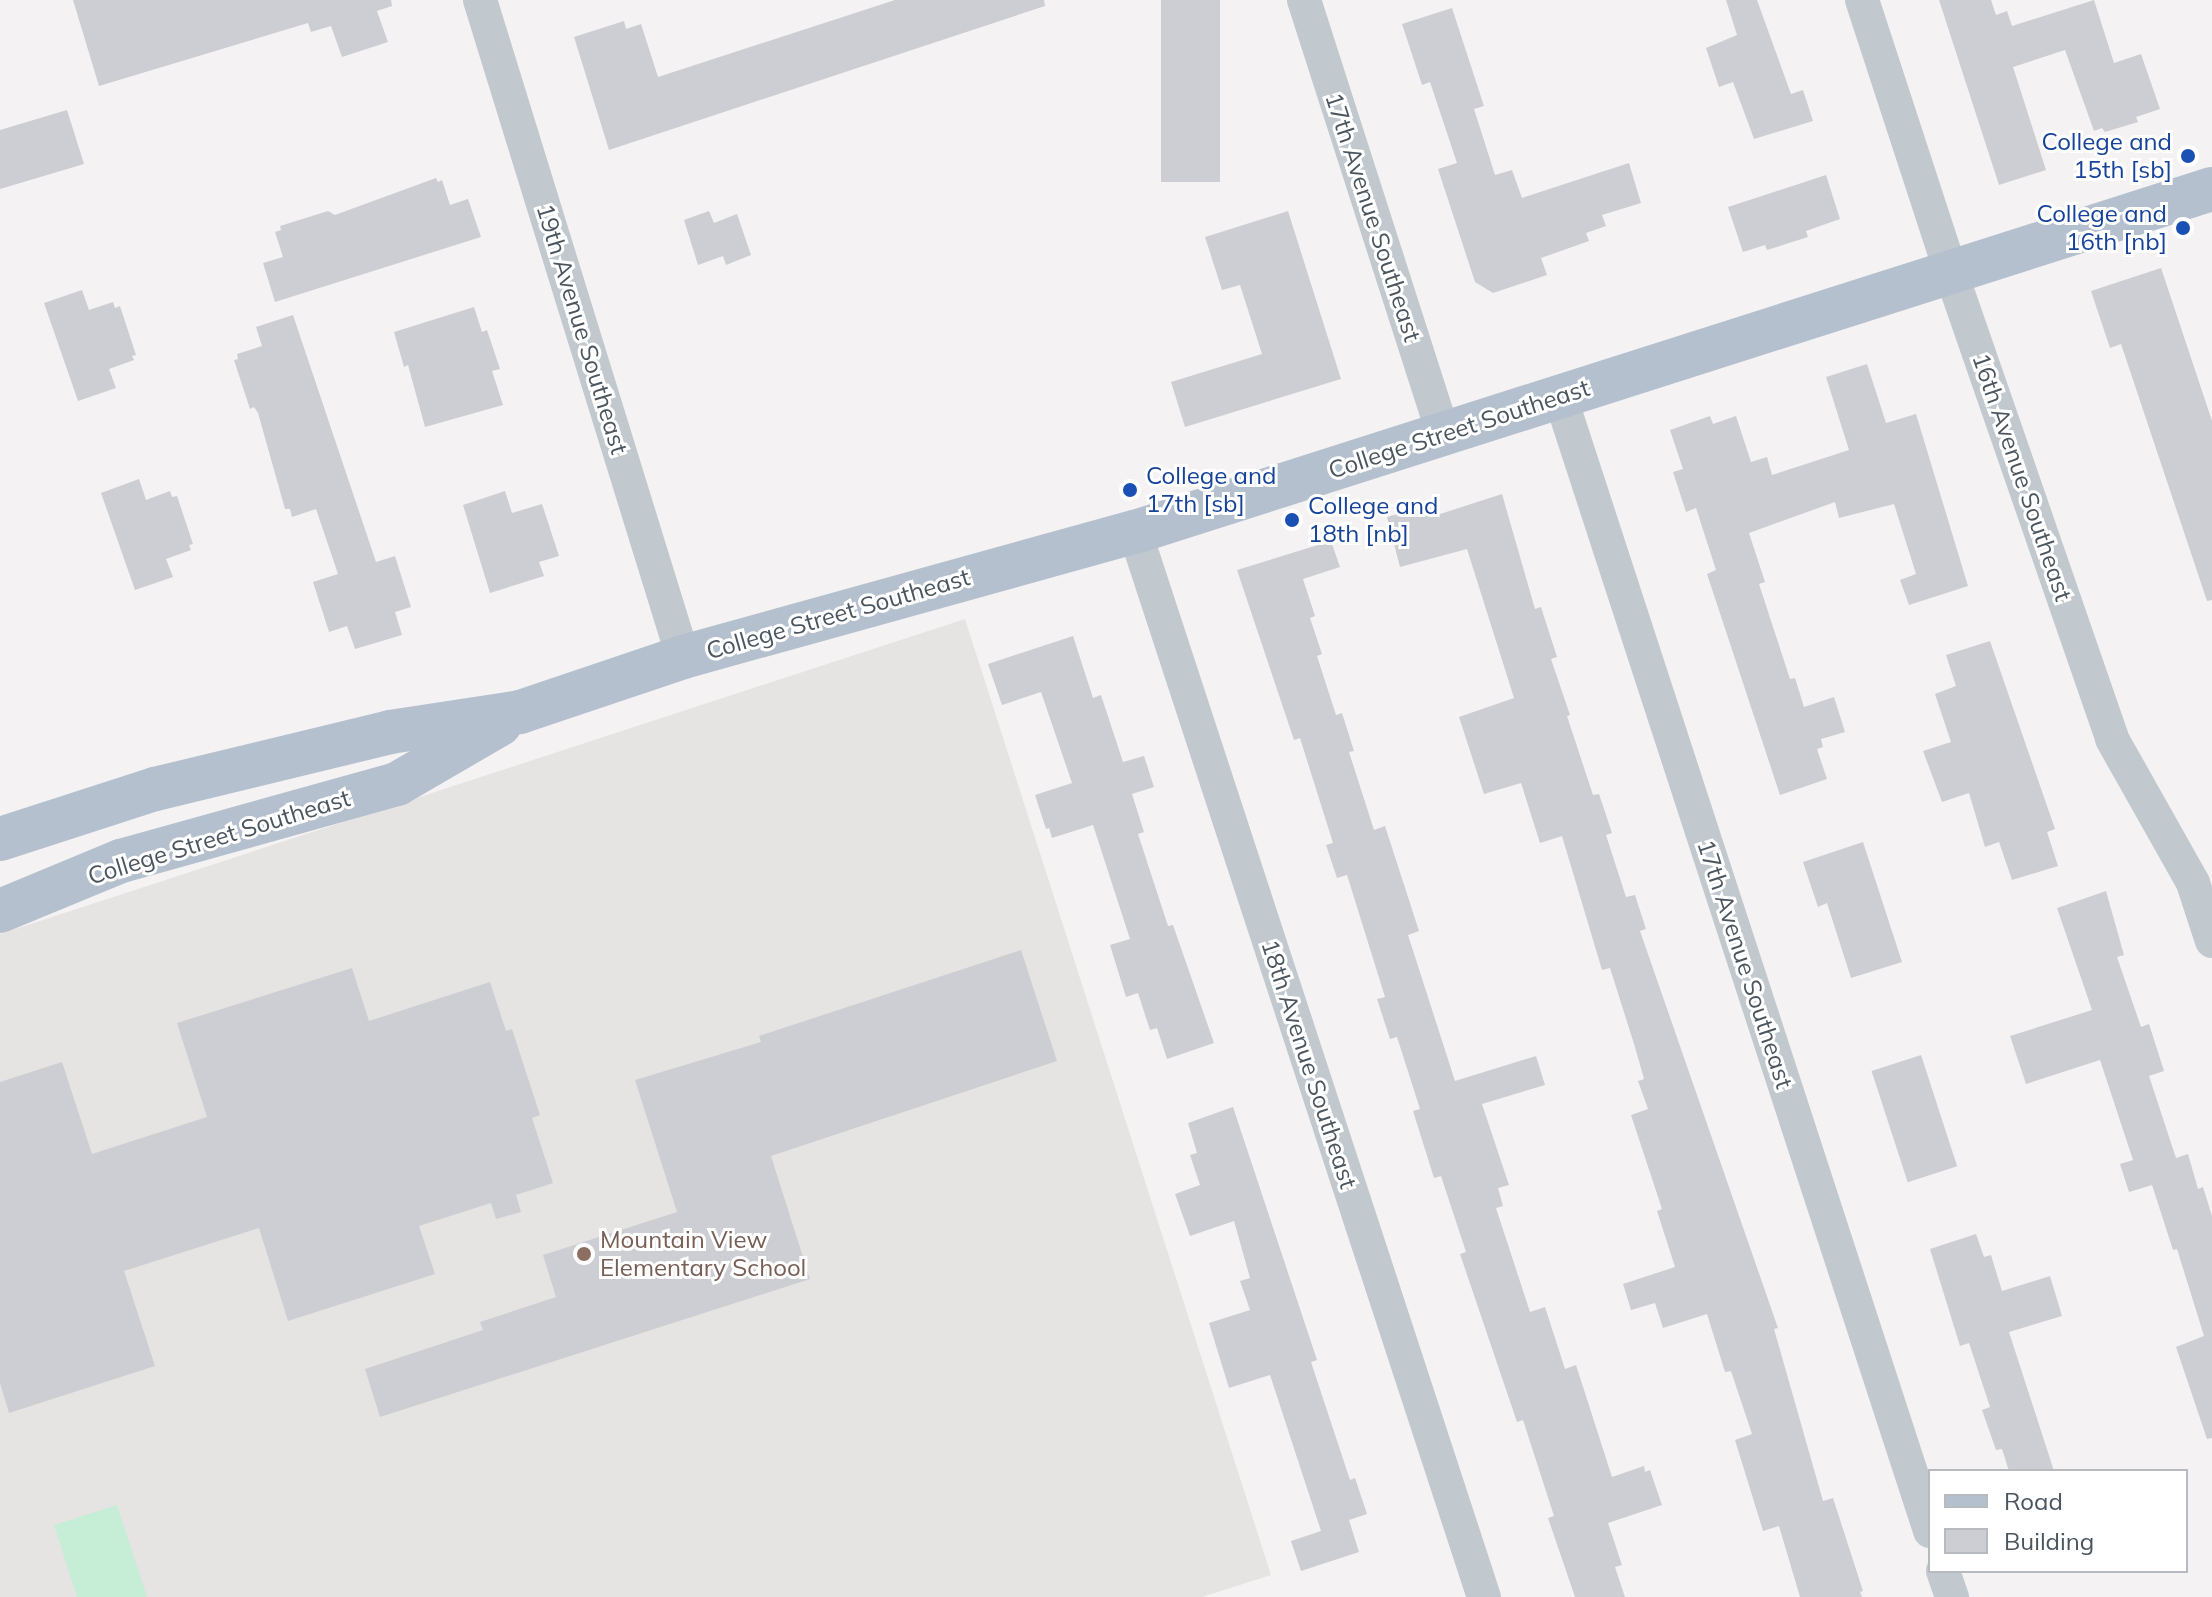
<!DOCTYPE html>
<style>
body{margin:0}
#map{position:relative;width:2212px;height:1597px;overflow:hidden;background:#f4f2f2;font-family:Mulish,sans-serif}
div>[style]{position:absolute}
.education>*{inset:0;background:#e5e4e3}
.green>*{inset:0;background:#c6edd6}
.building>*{inset:0;background:#cdced4;transform-origin:0 0}
.street>*{height:34px;margin:-17px;padding:0 17px;transform-origin:17px;border-radius:17px;background:#c1c9cf}
.primary>*{height:44px;margin:-22px;padding:0 22px;transform-origin:22px;border-radius:22px;background:#b5c0ce}
.dots>*{width:22px;height:22px;translate:-50% -50%;box-sizing:border-box;border:4px solid #fff;border-radius:50%}
span{translate:-50% -50%;white-space:nowrap;text-align:center;line-height:1.15;-webkit-text-stroke:6px #fff;paint-order:stroke}
.transit-label{font-size:24px;color:#164399}
.right{translate:-100% -50%;text-align:right}
.left{translate:0 -50%;text-align:left}
.street-label{font-size:24px;color:#4b555e}
.education-label{font-size:24px;color:#785e54}
.legend{position:absolute;left:1928px;top:1469px;width:260px;height:104px;box-sizing:border-box;background:#fff;border:2px solid #b7bbbf;margin:0;padding:10px 14px;list-style:none;font-size:24px;color:#4b555e}
.legend li{display:flex;align-items:center;gap:16px;height:40px}
.legend b{width:40px;border:2px solid #b7bbbf}
</style>
<div id="map">
<div class="education">
<div style="clip-path:polygon(965px 619px,1271px 1575px,1202px 1597px,0 1597px,0 934px)"></div>
</div>
<div class="green">
<div style="clip-path:polygon(117px 1505px,147px 1597px,77px 1597px,54px 1525px)"></div>
</div>
<div class="building">
<div style="clip-path:polygon(73px 0,391px 0,392px 6px,377px 11px,388px 42px,342px 57px,331px 26px,311px 32px,308px 23px,99px 86px)"></div>
<div style="clip-path:polygon(895px 0,1044px 0,1045px 6px,609px 150px,574px 37px,624px 21px,626px 29px,641px 24px,658px 77px)"></div>
<div style="left:1161px;top:0;width:59px;height:182px"></div>
<div style="clip-path:polygon(1726px 0,1757px 0,1791px 94px,1803px 90px,1813px 121px,1754px 139px,1733px 82px,1719px 87px,1706px 48px,1737px 35px)"></div>
<div style="clip-path:polygon(1939px 0,1991px 0,1996px 15px,2007px 11px,2012px 26px,2094px 0,2114px 63px,2141px 54px,2160px 109px,2136px 117px,2138px 122px,2105px 132px,2102px 128px,2094px 131px,2065px 50px,2013px 67px,2046px 170px,1999px 185px)"></div>
<div style="clip-path:polygon(1452px 8px,1484px 106px,1474px 109px,1495px 175px,1512px 170px,1522px 198px,1629px 163px,1641px 203px,1602px 215px,1606px 226px,1586px 233px,1589px 241px,1541px 258px,1547px 275px,1493px 293px,1475px 282px,1438px 169px,1457px 163px,1430px 82px,1422px 85px,1402px 24px)"></div>
<div style="clip-path:polygon(67px 110px,84px 164px,0 189px,0 130px)"></div>
<div style="clip-path:polygon(1826px 175px,1840px 219px,1806px 231px,1808px 237px,1767px 250px,1765px 245px,1743px 252px,1728px 207px)"></div>
<div style="clip-path:polygon(436px 178px,438px 182px,442px 180px,450px 205px,468px 199px,481px 237px,275px 302px,263px 263px,283px 257px,275px 232px,281px 230px,280px 226px,328px 211px,335px 215px)"></div>
<div style="clip-path:polygon(709px 211px,714px 223px,737px 214px,751px 255px,726px 265px,723px 256px,698px 265px,684px 220px)"></div>
<div style="clip-path:polygon(1288px 211px,1341px 379px,1185px 427px,1171px 382px,1262px 354px,1240px 285px,1222px 290px,1205px 237px)"></div>
<div style="clip-path:polygon(2161px 268px,2212px 421px,2212px 600px,2207px 601px,2121px 344px,2110px 348px,2091px 291px)"></div>
<div style="clip-path:polygon(82px 290px,89px 310px,113px 302px,115px 308px,120px 306px,136px 355px,132px 356px,134px 360px,109px 369px,116px 388px,78px 401px,44px 303px)"></div>
<div style="clip-path:polygon(474px 307px,482px 332px,487px 330px,500px 369px,492px 371px,503px 405px,425px 427px,408px 365px,404px 367px,394px 332px)"></div>
<div style="clip-path:polygon(293px 315px,376px 562px,395px 556px,411px 607px,395px 612px,402px 635px,355px 649px,347px 626px,329px 632px,313px 582px,338px 574px,316px 509px,292px 517px,290px 509px,285px 509px,258px 413px,254px 407px,250px 409px,234px 360px,238px 359px,237px 354px,262px 346px,256px 327px)"></div>
<div style="clip-path:polygon(1867px 364px,1886px 423px,1916px 414px,1968px 586px,1909px 605px,1900px 580px,1916px 574px,1894px 504px,1839px 518px,1835px 502px,1749px 533px,1765px 582px,1759px 584px,1790px 679px,1795px 678px,1804px 707px,1834px 697px,1845px 732px,1821px 739px,1823px 747px,1817px 749px,1827px 779px,1780px 795px,1707px 574px,1716px 570px,1696px 508px,1686px 512px,1673px 472px,1683px 469px,1670px 430px,1710px 416px,1713px 424px,1736px 416px,1751px 462px,1767px 457px,1772px 475px,1849px 450px,1826px 377px)"></div>
<div style="clip-path:polygon(139px 479px,146px 500px,170px 491px,172px 497px,177px 496px,193px 544px,189px 545px,191px 550px,166px 559px,173px 577px,135px 590px,101px 493px)"></div>
<div style="clip-path:polygon(505px 491px,512px 513px,542px 504px,559px 556px,539px 562px,544px 576px,490px 593px,463px 505px)"></div>
<div style="clip-path:polygon(1502px 494px,1535px 609px,1541px 607px,1557px 657px,1551px 659px,1570px 715px,1567px 716px,1593px 795px,1599px 794px,1612px 833px,1606px 835px,1626px 897px,1635px 895px,1646px 929px,1640px 931px,1778px 1328px,1774px 1329px,1823px 1501px,1833px 1498px,1863px 1591px,1860px 1592px,1862px 1597px,1800px 1597px,1779px 1526px,1763px 1531px,1735px 1440px,1752px 1434px,1731px 1371px,1725px 1372px,1707px 1314px,1663px 1328px,1655px 1303px,1631px 1310px,1623px 1284px,1675px 1267px,1657px 1211px,1662px 1209px,1631px 1115px,1648px 1109px,1638px 1081px,1644px 1079px,1635px 1047px,1610px 968px,1602px 970px,1562px 836px,1540px 843px,1521px 783px,1484px 794px,1459px 717px,1514px 698px,1467px 549px,1400px 567px,1387px 517px,1430px 505px,1434px 516px)"></div>
<div style="clip-path:polygon(1331px 541px,1340px 567px,1303px 579px,1315px 616px,1310px 618px,1322px 654px,1317px 656px,1336px 715px,1342px 713px,1354px 751px,1349px 752px,1374px 830px,1385px 826px,1419px 931px,1408px 935px,1455px 1081px,1536px 1056px,1545px 1085px,1482px 1104px,1509px 1185px,1498px 1188px,1503px 1206px,1496px 1208px,1530px 1312px,1545px 1307px,1565px 1369px,1576px 1365px,1612px 1477px,1644px 1466px,1645px 1472px,1650px 1470px,1662px 1505px,1608px 1523px,1622px 1565px,1615px 1567px,1625px 1597px,1575px 1597px,1548px 1518px,1554px 1516px,1523px 1420px,1517px 1422px,1460px 1254px,1466px 1252px,1441px 1176px,1434px 1178px,1413px 1111px,1420px 1109px,1397px 1037px,1390px 1039px,1377px 999px,1385px 997px,1347px 875px,1337px 878px,1326px 845px,1333px 843px,1300px 738px,1294px 740px,1237px 570px)"></div>
<div style="clip-path:polygon(1073px 636px,1093px 698px,1101px 695px,1123px 762px,1144px 756px,1154px 787px,1132px 794px,1144px 832px,1138px 834px,1168px 926px,1173px 925px,1214px 1043px,1167px 1059px,1157px 1028px,1150px 1030px,1138px 993px,1126px 997px,1110px 945px,1130px 939px,1093px 825px,1052px 838px,1049px 828px,1046px 829px,1035px 795px,1072px 783px,1041px 692px,1002px 705px,988px 664px)"></div>
<div style="clip-path:polygon(1990px 641px,2055px 829px,2047px 832px,2058px 866px,2012px 880px,1999px 842px,1985px 847px,1969px 793px,1942px 802px,1923px 751px,1951px 742px,1935px 694px,1956px 686px,1946px 655px)"></div>
<div style="clip-path:polygon(1863px 842px,1902px 962px,1851px 978px,1827px 903px,1818px 907px,1803px 862px)"></div>
<div style="clip-path:polygon(2106px 891px,2124px 955px,2117px 957px,2141px 1027px,2149px 1024px,2164px 1071px,2149px 1076px,2176px 1158px,2188px 1154px,2198px 1189px,2203px 1187px,2212px 1216px,2212px 1438px,2207px 1439px,2176px 1347px,2204px 1336px,2177px 1249px,2173px 1250px,2152px 1185px,2129px 1192px,2120px 1164px,2133px 1160px,2100px 1060px,2026px 1084px,2010px 1036px,2092px 1010px,2057px 908px)"></div>
<div style="clip-path:polygon(1021px 950px,1057px 1061px,771px 1156px,810px 1279px,380px 1417px,365px 1369px,483px 1330px,480px 1322px,556px 1297px,543px 1255px,677px 1212px,635px 1080px,761px 1042px,759px 1036px)"></div>
<div style="clip-path:polygon(352px 968px,369px 1021px,490px 982px,506px 1031px,512px 1029px,540px 1115px,532px 1118px,553px 1183px,516px 1195px,521px 1212px,496px 1219px,491px 1203px,419px 1226px,435px 1274px,288px 1321px,259px 1228px,124px 1271px,155px 1366px,9px 1413px,0 1383px,0 1082px,62px 1062px,92px 1154px,207px 1117px,177px 1023px)"></div>
<div style="left:1921px;top:1055px;width:117px;height:52px;rotate:72deg"></div>
<div style="clip-path:polygon(1233px 1107px,1317px 1360px,1311px 1362px,1350px 1480px,1355px 1478px,1367px 1514px,1349px 1520px,1359px 1552px,1301px 1571px,1291px 1541px,1321px 1531px,1270px 1375px,1229px 1388px,1209px 1323px,1250px 1310px,1240px 1281px,1250px 1278px,1234px 1221px,1190px 1236px,1175px 1194px,1200px 1185px,1190px 1155px,1197px 1153px,1188px 1123px)"></div>
<div style="clip-path:polygon(1976px 1234px,1984px 1257px,1991px 1255px,2002px 1291px,2050px 1276px,2062px 1316px,2009px 1332px,2054px 1471px,2009px 1471px,2002px 1449px,1996px 1450px,1982px 1410px,1990px 1407px,1969px 1343px,1960px 1346px,1930px 1249px)"></div>
</div>
<div class="street">
<div style="left:480px;top:0;width:688px;rotate:72.83deg"></div>
<div style="left:1304px;top:0;width:456px;rotate:72.2deg"></div>
<div style="left:1862px;top:0;width:284px;rotate:71.9deg"></div>
<div style="left:1950px;top:270px;width:496px;rotate:70.9deg"></div>
<div style="left:2112px;top:739px;width:165px;rotate:60.6deg"></div>
<div style="left:2193px;top:883px;width:61px;rotate:71.9deg"></div>
<div style="left:1560px;top:396px;width:1194px;rotate:71.94deg"></div>
<div style="left:1135px;top:532px;width:1121px;rotate:71.86deg"></div>
<div style="left:1943px;top:1571px;width:28px;rotate:71deg"></div>
</div>
<div class="primary">
<div style="left:0;top:839px;width:163px;rotate:-17.9deg"></div>
<div style="left:155px;top:789px;width:242px;rotate:-13.6deg"></div>
<div style="left:390px;top:732px;width:132px;rotate:-8.7deg"></div>
<div style="left:520px;top:712px;width:172px;rotate:-18.6deg"></div>
<div style="left:683px;top:657px;width:469px;rotate:-15.5deg"></div>
<div style="left:1135px;top:532px;width:1130px;rotate:-17.67deg"></div>
<div style="left:0;top:911px;width:131px;rotate:-22.5deg"></div>
<div style="left:121px;top:861px;width:287px;rotate:-15.6deg"></div>
<div style="left:397px;top:784px;width:119px;rotate:-30.2deg"></div>
</div>
<div class="dots">
<div style="left:2188px;top:156px;background:#1a4fb4"></div>
<div style="left:2183px;top:228px;background:#1a4fb4"></div>
<div style="left:1130px;top:490px;background:#1a4fb4"></div>
<div style="left:1292px;top:520px;background:#1a4fb4"></div>
<div style="left:584px;top:1254px;background:#8d6e63"></div>
</div>
<div class="transit-label">
<span class="right" style="left:2172px;top:156px">College and<br>15th [sb]</span>
<span class="right" style="left:2167px;top:228px">College and<br>16th [nb]</span>
<span class="left" style="left:1146px;top:490px">College and<br>17th [sb]</span>
<span class="left" style="left:1308px;top:520px">College and<br>18th [nb]</span>
</div>
<div class="street-label">
<span style="left:1373px;top:217px;rotate:72deg">17th Avenue Southeast</span>
<span style="left:582px;top:329px;rotate:73deg">19th Avenue Southeast</span>
<span style="left:1459px;top:429px;rotate:-18deg">College Street Southeast</span>
<span style="left:2022px;top:477px;rotate:71deg">16th Avenue Southeast</span>
<span style="left:838px;top:614px;rotate:-16deg">College Street Southeast</span>
<span style="left:219px;top:837px;rotate:-17deg">College Street Southeast</span>
<span style="left:1745px;top:964px;rotate:72deg">17th Avenue Southeast</span>
<span style="left:1309px;top:1064px;rotate:72deg">18th Avenue Southeast</span>
</div>
<div class="education-label">
<span class="left" style="left:600px;top:1254px">Mountain View<br>Elementary School</span>
</div>
<ul class="legend">
<li><b style="height:10px;background:#b5c0ce"></b>Road</li>
<li><b style="height:22px;background:#cdced4"></b>Building</li>
</ul>
</div>
